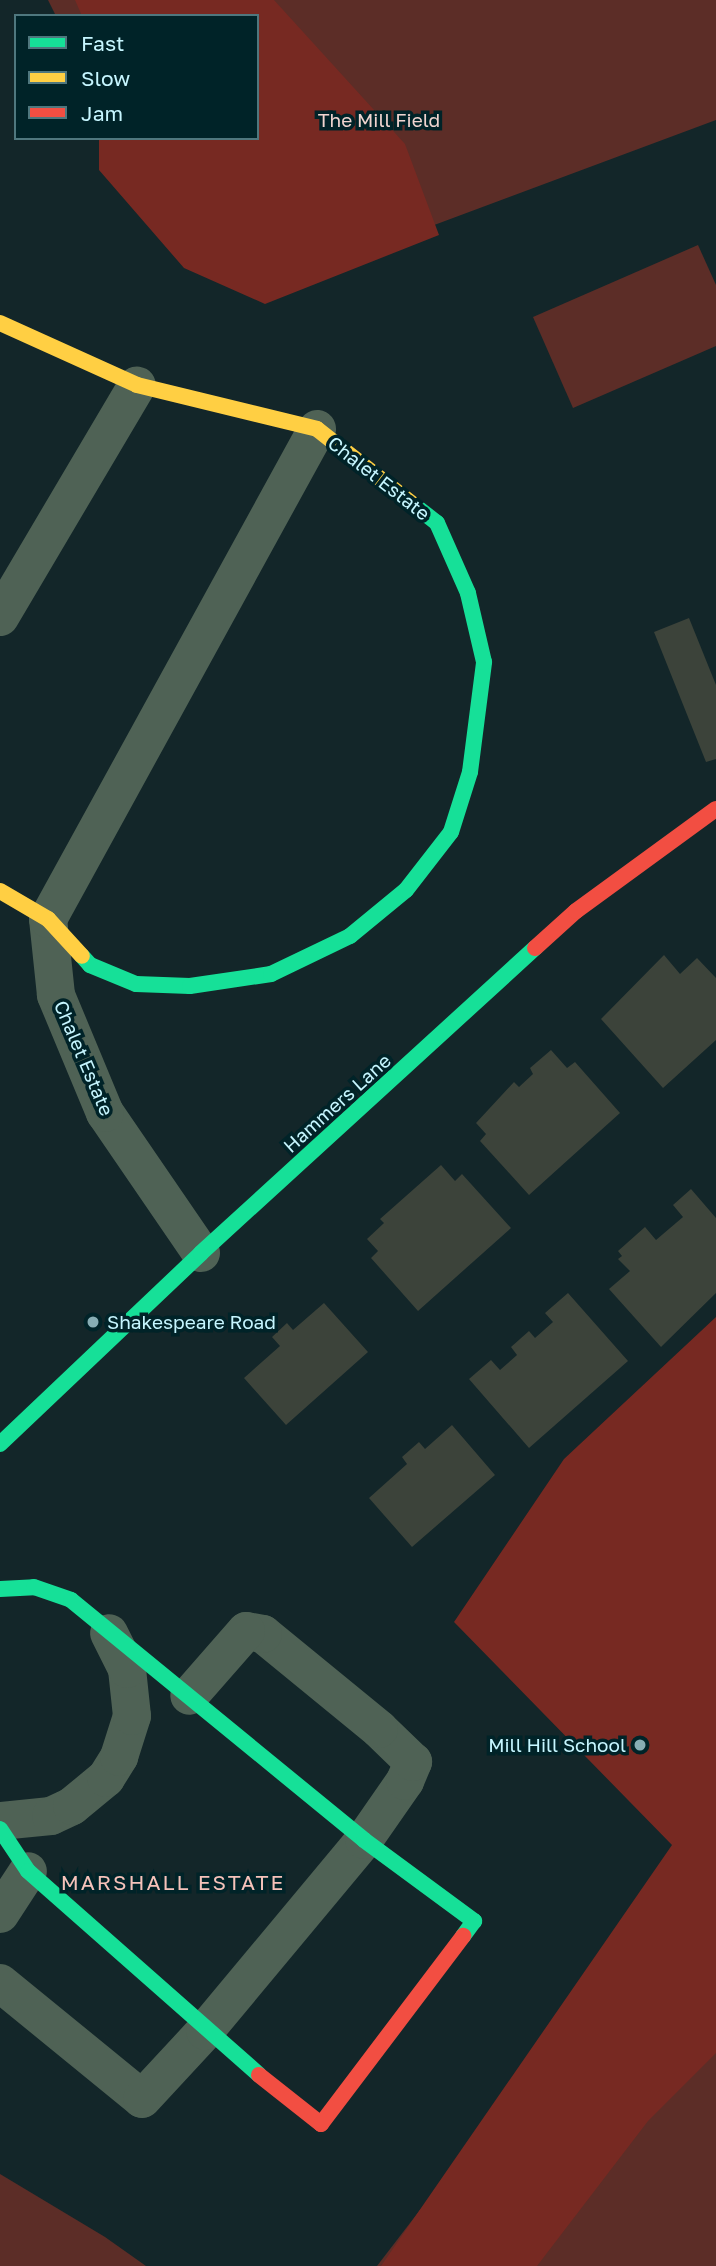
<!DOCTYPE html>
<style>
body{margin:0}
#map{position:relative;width:716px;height:2266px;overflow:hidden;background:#132629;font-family:"Golos Text",sans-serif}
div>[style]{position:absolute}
.green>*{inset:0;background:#5c2d27}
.forest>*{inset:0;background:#772922}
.building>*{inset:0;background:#3c433a}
.street>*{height:38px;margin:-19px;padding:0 19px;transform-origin:19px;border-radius:19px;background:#4f6255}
.fast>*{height:16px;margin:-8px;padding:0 8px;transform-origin:8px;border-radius:8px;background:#16e098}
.slow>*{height:16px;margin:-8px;padding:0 8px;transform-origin:8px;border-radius:8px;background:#ffcf43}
.jam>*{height:16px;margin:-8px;padding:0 8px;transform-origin:8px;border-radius:8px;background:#f24e42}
.dots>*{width:19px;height:19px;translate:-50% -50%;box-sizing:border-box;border:4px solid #002328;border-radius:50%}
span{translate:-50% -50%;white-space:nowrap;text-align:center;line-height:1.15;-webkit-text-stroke:7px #002328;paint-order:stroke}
.park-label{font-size:19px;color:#f1d5d0}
.street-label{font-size:19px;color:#c6f6ff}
.poi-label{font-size:19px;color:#c6f6ff}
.left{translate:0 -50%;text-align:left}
.right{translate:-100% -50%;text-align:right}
.neighbourhood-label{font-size:21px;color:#f5c2ba;letter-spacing:2px}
.legend{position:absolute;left:14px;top:14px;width:245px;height:126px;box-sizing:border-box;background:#002328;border:2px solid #4f777e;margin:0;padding:9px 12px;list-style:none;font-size:21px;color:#c6f6ff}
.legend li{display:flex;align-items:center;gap:14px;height:35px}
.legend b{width:35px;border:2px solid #4f777e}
</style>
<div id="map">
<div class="green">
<div style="clip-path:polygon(48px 0,716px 0,716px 120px,268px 287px,257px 138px,257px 16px,56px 16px)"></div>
<div style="clip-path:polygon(698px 245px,716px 285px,716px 346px,573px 408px,533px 317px)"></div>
<div style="clip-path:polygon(716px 1827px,716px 2266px,377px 2266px,695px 1852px)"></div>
<div style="clip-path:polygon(0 2174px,105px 2237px,146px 2266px,0 2266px)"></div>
</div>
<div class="forest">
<div style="clip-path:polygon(75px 0,274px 0,405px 144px,439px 235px,265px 304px,184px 268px,99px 170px,99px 138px,257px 138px,257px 16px,82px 16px)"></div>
<div style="clip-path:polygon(716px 1317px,716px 2053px,648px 2121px,537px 2266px,381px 2266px,672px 1845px,454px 1622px,564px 1459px)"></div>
</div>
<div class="building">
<div style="clip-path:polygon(689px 618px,716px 685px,716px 759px,706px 762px,654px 632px)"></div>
<div style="clip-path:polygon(664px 955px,680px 974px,697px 958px,716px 978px,716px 1040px,663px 1088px,601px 1019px)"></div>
<div style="clip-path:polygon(551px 1050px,567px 1068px,575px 1062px,620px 1113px,529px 1195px,480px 1141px,486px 1134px,476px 1123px,514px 1082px,519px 1087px,533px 1074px,530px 1068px)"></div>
<div style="clip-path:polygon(441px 1165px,455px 1181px,462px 1174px,511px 1228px,418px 1311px,371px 1258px,378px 1251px,367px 1239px,384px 1223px,380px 1219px)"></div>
<div style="clip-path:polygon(691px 1189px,716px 1218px,716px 1293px,661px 1347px,609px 1289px,630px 1271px,618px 1259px,622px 1256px,618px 1251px,645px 1227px,656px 1240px,683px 1217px,673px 1205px)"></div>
<div style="clip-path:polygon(568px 1293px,628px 1361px,529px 1448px,469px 1379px,491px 1360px,500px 1370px,517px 1355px,511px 1347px,529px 1331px,535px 1338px,553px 1322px,545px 1313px)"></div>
<div style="clip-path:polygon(324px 1303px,368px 1352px,286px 1425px,244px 1378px,280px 1346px,272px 1337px,287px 1323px,293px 1330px)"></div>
<div style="clip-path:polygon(452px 1425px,495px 1475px,412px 1547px,369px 1498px,407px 1464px,402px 1457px,419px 1442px,425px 1449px)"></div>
</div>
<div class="street">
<div style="left:0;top:617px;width:269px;rotate:-59.4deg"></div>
<div style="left:201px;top:1253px;width:170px;rotate:-124.4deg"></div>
<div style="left:105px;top:1113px;width:128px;rotate:-112.6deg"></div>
<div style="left:56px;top:995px;width:76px;rotate:-96deg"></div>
<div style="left:48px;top:919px;width:559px;rotate:-61.23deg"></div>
<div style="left:0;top:1821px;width:51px;rotate:-5.6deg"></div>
<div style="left:51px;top:1816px;width:23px;rotate:-25deg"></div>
<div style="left:72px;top:1806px;width:44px;rotate:-39.5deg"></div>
<div style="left:106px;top:1778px;width:25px;rotate:-58deg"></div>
<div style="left:119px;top:1757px;width:43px;rotate:-72.4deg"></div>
<div style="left:132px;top:1716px;width:47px;rotate:-96.1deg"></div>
<div style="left:127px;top:1669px;width:40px;rotate:-116.6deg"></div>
<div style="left:0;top:1914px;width:51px;rotate:-56.9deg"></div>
<div style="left:0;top:1983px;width:183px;rotate:39.2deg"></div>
<div style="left:142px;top:2099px;width:93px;rotate:-47.2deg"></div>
<div style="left:205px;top:2031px;width:249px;rotate:-50.2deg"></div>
<div style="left:364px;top:1840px;width:72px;rotate:-55.2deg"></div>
<div style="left:405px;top:1781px;width:21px;rotate:-67deg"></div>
<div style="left:413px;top:1762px;width:47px;rotate:-135.9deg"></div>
<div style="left:379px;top:1729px;width:150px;rotate:-140.7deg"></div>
<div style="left:263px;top:1634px;width:17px;rotate:-170deg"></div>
<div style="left:246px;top:1631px;width:86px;rotate:131.2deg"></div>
</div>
<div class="fast">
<div style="left:82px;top:956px;width:12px;rotate:48deg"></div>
<div style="left:90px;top:965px;width:50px;rotate:22.4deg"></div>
<div style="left:136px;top:984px;width:54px;rotate:2.1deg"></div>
<div style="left:190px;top:986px;width:82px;rotate:-8.4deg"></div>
<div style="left:271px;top:974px;width:88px;rotate:-25.7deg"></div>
<div style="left:350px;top:936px;width:72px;rotate:-39.4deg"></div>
<div style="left:406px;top:890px;width:73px;rotate:-52.2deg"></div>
<div style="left:451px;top:832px;width:63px;rotate:-72.4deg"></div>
<div style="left:470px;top:772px;width:111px;rotate:-82.7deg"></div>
<div style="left:484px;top:662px;width:71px;rotate:-103.1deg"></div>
<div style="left:468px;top:593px;width:77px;rotate:-113.9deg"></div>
<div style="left:437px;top:523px;width:28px;rotate:-142deg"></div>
<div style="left:0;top:1444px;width:277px;rotate:-43.5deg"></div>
<div style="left:201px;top:1253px;width:452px;rotate:-42.4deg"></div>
<div style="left:0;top:1589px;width:34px;rotate:-3deg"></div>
<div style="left:34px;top:1587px;width:39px;rotate:19deg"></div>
<div style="left:71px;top:1600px;width:379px;rotate:39.3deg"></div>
<div style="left:364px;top:1840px;width:137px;rotate:36.4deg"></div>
<div style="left:474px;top:1921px;width:19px;rotate:126deg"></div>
<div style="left:0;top:1829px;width:50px;rotate:56.3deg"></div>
<div style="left:28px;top:1871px;width:308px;rotate:41.4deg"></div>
</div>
<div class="slow">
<div style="left:0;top:323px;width:150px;rotate:24.3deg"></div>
<div style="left:137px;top:385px;width:185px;rotate:13.7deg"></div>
<div style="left:317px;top:429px;width:125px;rotate:38.2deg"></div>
<div style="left:0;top:891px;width:56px;rotate:30.3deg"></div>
<div style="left:48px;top:919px;width:50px;rotate:47.4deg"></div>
</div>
<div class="jam">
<div style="left:535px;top:948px;width:55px;rotate:-42.1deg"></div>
<div style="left:576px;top:911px;width:173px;rotate:-36.1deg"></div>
<div style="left:259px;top:2075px;width:79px;rotate:38.3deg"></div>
<div style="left:321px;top:2124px;width:236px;rotate:-52.9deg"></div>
</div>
<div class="dots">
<div style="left:93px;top:1322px;background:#87adb4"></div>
<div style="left:640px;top:1745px;background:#87adb4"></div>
</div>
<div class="park-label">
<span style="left:379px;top:120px">The Mill Field</span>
</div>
<div class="street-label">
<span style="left:379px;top:478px;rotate:38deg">Chalet Estate</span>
<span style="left:84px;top:1058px;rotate:67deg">Chalet Estate</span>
<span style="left:337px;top:1103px;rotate:-42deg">Hammers Lane</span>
</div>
<div class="poi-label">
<span class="left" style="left:107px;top:1322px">Shakespeare Road</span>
<span class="right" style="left:626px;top:1745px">Mill Hill School</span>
</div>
<div class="neighbourhood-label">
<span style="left:173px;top:1882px">MARSHALL ESTATE</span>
</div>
<ul class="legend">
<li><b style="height:9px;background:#16e098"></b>Fast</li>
<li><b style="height:9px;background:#ffcf43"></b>Slow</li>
<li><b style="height:9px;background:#f24e42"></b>Jam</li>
</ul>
</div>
